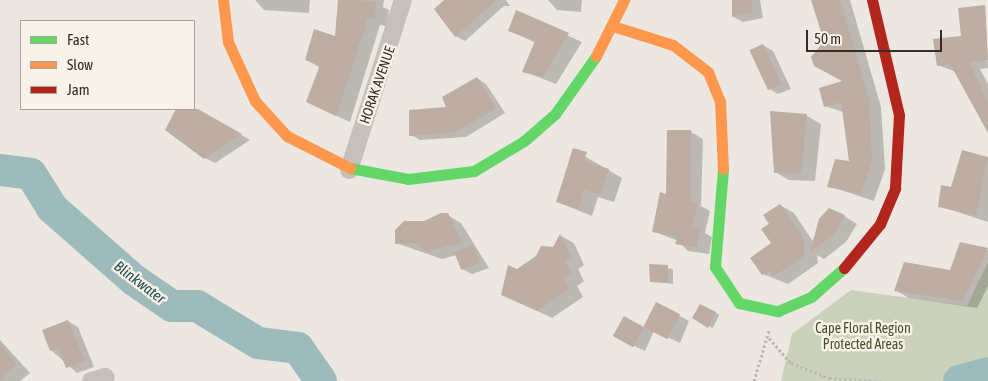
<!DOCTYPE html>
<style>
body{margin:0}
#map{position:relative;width:988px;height:381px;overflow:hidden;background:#ece7e1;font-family:"Asap Condensed",sans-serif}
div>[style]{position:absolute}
.green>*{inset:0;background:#ccd1bc}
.shadow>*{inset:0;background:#0003;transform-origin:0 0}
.river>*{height:32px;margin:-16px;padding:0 16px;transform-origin:16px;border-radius:16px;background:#9ebbbc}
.building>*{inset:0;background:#beada3;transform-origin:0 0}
.path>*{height:3px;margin-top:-1.5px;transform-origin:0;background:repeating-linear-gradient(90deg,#beb8b2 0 2.5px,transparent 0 5px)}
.street>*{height:18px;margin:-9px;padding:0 9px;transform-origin:9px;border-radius:9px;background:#c5c0ba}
.fast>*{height:11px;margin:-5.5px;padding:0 5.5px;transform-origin:5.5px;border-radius:5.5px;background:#63d668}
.slow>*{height:11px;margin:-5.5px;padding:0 5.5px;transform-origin:5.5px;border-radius:5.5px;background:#ff974d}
.jam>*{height:11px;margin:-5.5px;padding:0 5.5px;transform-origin:5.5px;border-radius:5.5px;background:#b3261e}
span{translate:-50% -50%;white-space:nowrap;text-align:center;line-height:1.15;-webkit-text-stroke:5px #f8f2e8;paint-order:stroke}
.street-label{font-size:14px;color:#352d28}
.park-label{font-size:14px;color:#43522d}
.water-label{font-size:15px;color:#204f55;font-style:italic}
.legend{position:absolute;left:20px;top:20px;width:175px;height:90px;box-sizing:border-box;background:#f8f2e8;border:1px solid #aaa39b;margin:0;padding:6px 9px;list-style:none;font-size:15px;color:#352d28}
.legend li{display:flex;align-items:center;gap:10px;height:25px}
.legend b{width:25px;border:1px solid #aaa39b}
.scale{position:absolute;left:806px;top:30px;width:136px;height:22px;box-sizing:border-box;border:2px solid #352d28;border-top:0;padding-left:6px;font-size:15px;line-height:18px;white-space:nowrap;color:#352d28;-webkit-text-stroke:4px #f8f2e8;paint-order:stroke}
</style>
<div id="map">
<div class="green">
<div style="clip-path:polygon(988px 262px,988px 381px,781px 381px,792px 334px,851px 290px,967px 306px)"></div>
</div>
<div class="shadow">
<div style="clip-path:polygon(255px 0,310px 0,309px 13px,264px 10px)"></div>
<div style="clip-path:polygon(339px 0,384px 0,383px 7px,389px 10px,387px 26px,380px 25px,350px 122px,321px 109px,319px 67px,306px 60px,336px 37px)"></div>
<div style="clip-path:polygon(446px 0,506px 0,510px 6px,504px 6px,465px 41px,455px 36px)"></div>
<div style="clip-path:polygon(548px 0,582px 0,581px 12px,557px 10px)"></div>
<div style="clip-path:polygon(733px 0,760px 0,763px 18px,743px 22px,734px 17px)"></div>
<div style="clip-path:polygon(812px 0,850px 0,881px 107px,885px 169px,874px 201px,829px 186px,851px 163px,843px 112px,825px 106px,844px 81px)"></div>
<div style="clip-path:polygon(985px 6px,988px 68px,980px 69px,988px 84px,988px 126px,956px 72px,938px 65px)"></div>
<div style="clip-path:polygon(516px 12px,582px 42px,556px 84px,523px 71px,536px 43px,510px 31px)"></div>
<div style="clip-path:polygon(763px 45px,773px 51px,791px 89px,778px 94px,768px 88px)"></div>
<div style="clip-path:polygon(477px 78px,486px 84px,505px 113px,466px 137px,420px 140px,411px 135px,448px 108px)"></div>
<div style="clip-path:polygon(194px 108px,250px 140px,215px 163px,205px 158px,167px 130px,178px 109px)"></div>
<div style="clip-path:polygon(771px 113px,807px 116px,821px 124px,815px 181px,789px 180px,775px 172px)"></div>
<div style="clip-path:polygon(691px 132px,703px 139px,701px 206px,710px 211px,705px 233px,712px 237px,709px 254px,688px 251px,678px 241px,653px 231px)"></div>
<div style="clip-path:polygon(574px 150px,622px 178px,614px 202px,598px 197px,592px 216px,557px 202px)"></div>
<div style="clip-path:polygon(963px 152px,988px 158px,988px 222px,939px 206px,952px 188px)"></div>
<div style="clip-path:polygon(780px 205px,794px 213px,814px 243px,844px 216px,857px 224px,846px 242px,824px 259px,817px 255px,818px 263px,788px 284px,763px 274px,752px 258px,773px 244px,771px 225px)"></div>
<div style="clip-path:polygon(447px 215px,461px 223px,489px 268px,472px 274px,462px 269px,457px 255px,442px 259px,396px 243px,425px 223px)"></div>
<div style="clip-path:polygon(561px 236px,574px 243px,584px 265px,578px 269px,584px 281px,577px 286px,583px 297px,552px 318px,502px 294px,517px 270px,554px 249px)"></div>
<div style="clip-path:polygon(961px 243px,988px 250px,988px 286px,977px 308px,909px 298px,895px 290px,951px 272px)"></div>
<div style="clip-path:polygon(651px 266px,673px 269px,673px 284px,651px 281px)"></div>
<div style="clip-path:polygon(657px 304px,689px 321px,680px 343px,654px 331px,645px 351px,615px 337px,625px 318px,645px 328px)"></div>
<div style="left:701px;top:305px;width:21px;height:15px;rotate:28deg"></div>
<div style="clip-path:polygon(68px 321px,78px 327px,94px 367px,77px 373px,51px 350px)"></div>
<div style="clip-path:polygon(0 340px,30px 373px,20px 381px,0 381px)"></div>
</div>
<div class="river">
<div style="left:0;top:170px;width:31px;rotate:7deg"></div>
<div style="left:31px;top:174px;width:40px;rotate:58deg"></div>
<div style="left:52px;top:208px;width:109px;rotate:41.3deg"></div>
<div style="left:134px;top:280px;width:46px;rotate:34.4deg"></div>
<div style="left:172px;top:306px;width:25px"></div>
<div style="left:197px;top:306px;width:71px;rotate:31.2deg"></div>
<div style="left:258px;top:343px;width:40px;rotate:7.1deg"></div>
<div style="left:298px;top:348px;width:40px;rotate:55.1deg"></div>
<div style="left:959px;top:381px;width:30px;rotate:-15deg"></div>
</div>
<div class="building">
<div style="clip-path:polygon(338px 0,376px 1px,375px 19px,368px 18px,336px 116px,306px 102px,320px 65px,305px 60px,314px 29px,335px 36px)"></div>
<div style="clip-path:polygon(444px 0,496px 0,455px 37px,434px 9px)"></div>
<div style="clip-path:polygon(732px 0,752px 0,753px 12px,732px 17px)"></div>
<div style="clip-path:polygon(811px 0,840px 0,869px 99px,872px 161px,861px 194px,827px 187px,835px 159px,849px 161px,841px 102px,824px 107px,819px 88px,842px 81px,814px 66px,811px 57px,824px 41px)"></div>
<div style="clip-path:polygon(985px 5px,988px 60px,969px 62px,988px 102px,988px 133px,950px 64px,937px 66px,933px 39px,961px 36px,958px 8px)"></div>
<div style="clip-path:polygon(516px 10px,569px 33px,542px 77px,522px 72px,535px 41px,508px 31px)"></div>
<div style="left:763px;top:44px;width:44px;height:15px;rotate:65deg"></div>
<div style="clip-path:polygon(477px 77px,496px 108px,456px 132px,409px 136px,409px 110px,446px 107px,442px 97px)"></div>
<div style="clip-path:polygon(176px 109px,198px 109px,242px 134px,204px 159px,165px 130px)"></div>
<div style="clip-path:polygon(770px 111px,807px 114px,801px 173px,774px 173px)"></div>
<div style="clip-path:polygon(667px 130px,691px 130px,690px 200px,698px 203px,693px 226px,700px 229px,697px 248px,675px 244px,678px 237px,652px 232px,660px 192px,666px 194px)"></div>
<div style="clip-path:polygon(573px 148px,587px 152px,584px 161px,609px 169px,600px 195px,584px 190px,578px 209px,556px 202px)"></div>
<div style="clip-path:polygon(962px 150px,988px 157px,976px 215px,938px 207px,941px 185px,951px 187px)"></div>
<div style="clip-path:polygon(780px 204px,804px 238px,804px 256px,773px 277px,769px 271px,762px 275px,750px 258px,771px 243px,761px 229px,769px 224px,763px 215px)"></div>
<div style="clip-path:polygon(829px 208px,845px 215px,834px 235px,810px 252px,819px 219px)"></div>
<div style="clip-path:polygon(441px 213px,448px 213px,462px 242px,427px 252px,416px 243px,395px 244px,395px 230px,404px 221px,424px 221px)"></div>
<div style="clip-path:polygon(560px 234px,571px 257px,565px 261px,571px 273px,564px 278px,569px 289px,537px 311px,501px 295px,508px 265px,517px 269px,536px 256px,541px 246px,553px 247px)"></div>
<div style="clip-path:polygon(960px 242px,988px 248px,963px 301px,894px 291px,904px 262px,950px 270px)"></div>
<div style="left:473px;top:245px;width:19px;height:20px;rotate:69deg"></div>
<div style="clip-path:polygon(649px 264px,668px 265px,668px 283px,650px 282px)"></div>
<div style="left:656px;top:302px;width:27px;height:28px;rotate:27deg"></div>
<div style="clip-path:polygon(700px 304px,716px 312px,708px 328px,692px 318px)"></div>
<div style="left:624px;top:316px;width:23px;height:23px;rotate:29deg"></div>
<div style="clip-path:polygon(68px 320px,85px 361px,66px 368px,58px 348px,50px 351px,42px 330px)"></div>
<div style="clip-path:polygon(0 343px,17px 365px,0 379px)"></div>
</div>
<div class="path">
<div style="left:769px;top:338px;width:33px;rotate:49deg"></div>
<div style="left:791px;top:363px;width:41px;rotate:21.5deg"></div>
<div style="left:829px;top:378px;width:54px;rotate:3.2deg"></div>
<div style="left:754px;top:381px;width:53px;rotate:-73.6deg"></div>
</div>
<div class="street">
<div style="left:349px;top:170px;width:178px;rotate:-72.4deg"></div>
<div style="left:91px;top:381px;width:15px;rotate:-16deg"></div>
</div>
<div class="fast">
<div style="left:350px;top:168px;width:59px;rotate:10.7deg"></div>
<div style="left:408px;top:179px;width:66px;rotate:-6.9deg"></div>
<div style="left:474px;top:171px;width:58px;rotate:-31deg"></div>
<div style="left:524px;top:141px;width:41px;rotate:-41.1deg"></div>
<div style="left:555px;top:114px;width:71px;rotate:-54.7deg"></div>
<div style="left:723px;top:169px;width:98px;rotate:94.7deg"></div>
<div style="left:715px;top:267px;width:43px;rotate:56.3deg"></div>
<div style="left:739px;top:303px;width:40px;rotate:12deg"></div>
<div style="left:778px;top:311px;width:36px;rotate:-23deg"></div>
<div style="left:811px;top:297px;width:44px;rotate:-41.3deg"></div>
</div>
<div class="slow">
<div style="left:223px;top:0;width:42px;rotate:83.2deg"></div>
<div style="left:228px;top:42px;width:65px;rotate:65.4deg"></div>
<div style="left:255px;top:101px;width:47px;rotate:47.6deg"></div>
<div style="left:287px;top:136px;width:71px;rotate:26.9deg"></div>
<div style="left:613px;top:26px;width:63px;rotate:17.6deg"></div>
<div style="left:673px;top:45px;width:44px;rotate:37.6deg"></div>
<div style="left:708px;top:72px;width:31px;rotate:68deg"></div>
<div style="left:720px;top:101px;width:68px;rotate:87.5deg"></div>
<div style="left:596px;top:56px;width:63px;rotate:-63.4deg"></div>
</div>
<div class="jam">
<div style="left:844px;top:268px;width:57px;rotate:-50.7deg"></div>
<div style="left:880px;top:224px;width:39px;rotate:-67deg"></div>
<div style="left:895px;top:188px;width:73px;rotate:-86.9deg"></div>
<div style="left:899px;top:115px;width:118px;rotate:-103.2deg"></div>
</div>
<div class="street-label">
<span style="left:377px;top:85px;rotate:-71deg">HORAK AVENUE</span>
</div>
<div class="park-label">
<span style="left:863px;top:336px">Cape Floral Region<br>Protected Areas</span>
</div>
<div class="water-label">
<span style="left:140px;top:282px;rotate:37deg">Blinkwater</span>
</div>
<ul class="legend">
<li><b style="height:6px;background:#63d668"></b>Fast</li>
<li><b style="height:6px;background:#ff974d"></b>Slow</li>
<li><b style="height:6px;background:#b3261e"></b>Jam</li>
</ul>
<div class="scale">50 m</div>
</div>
